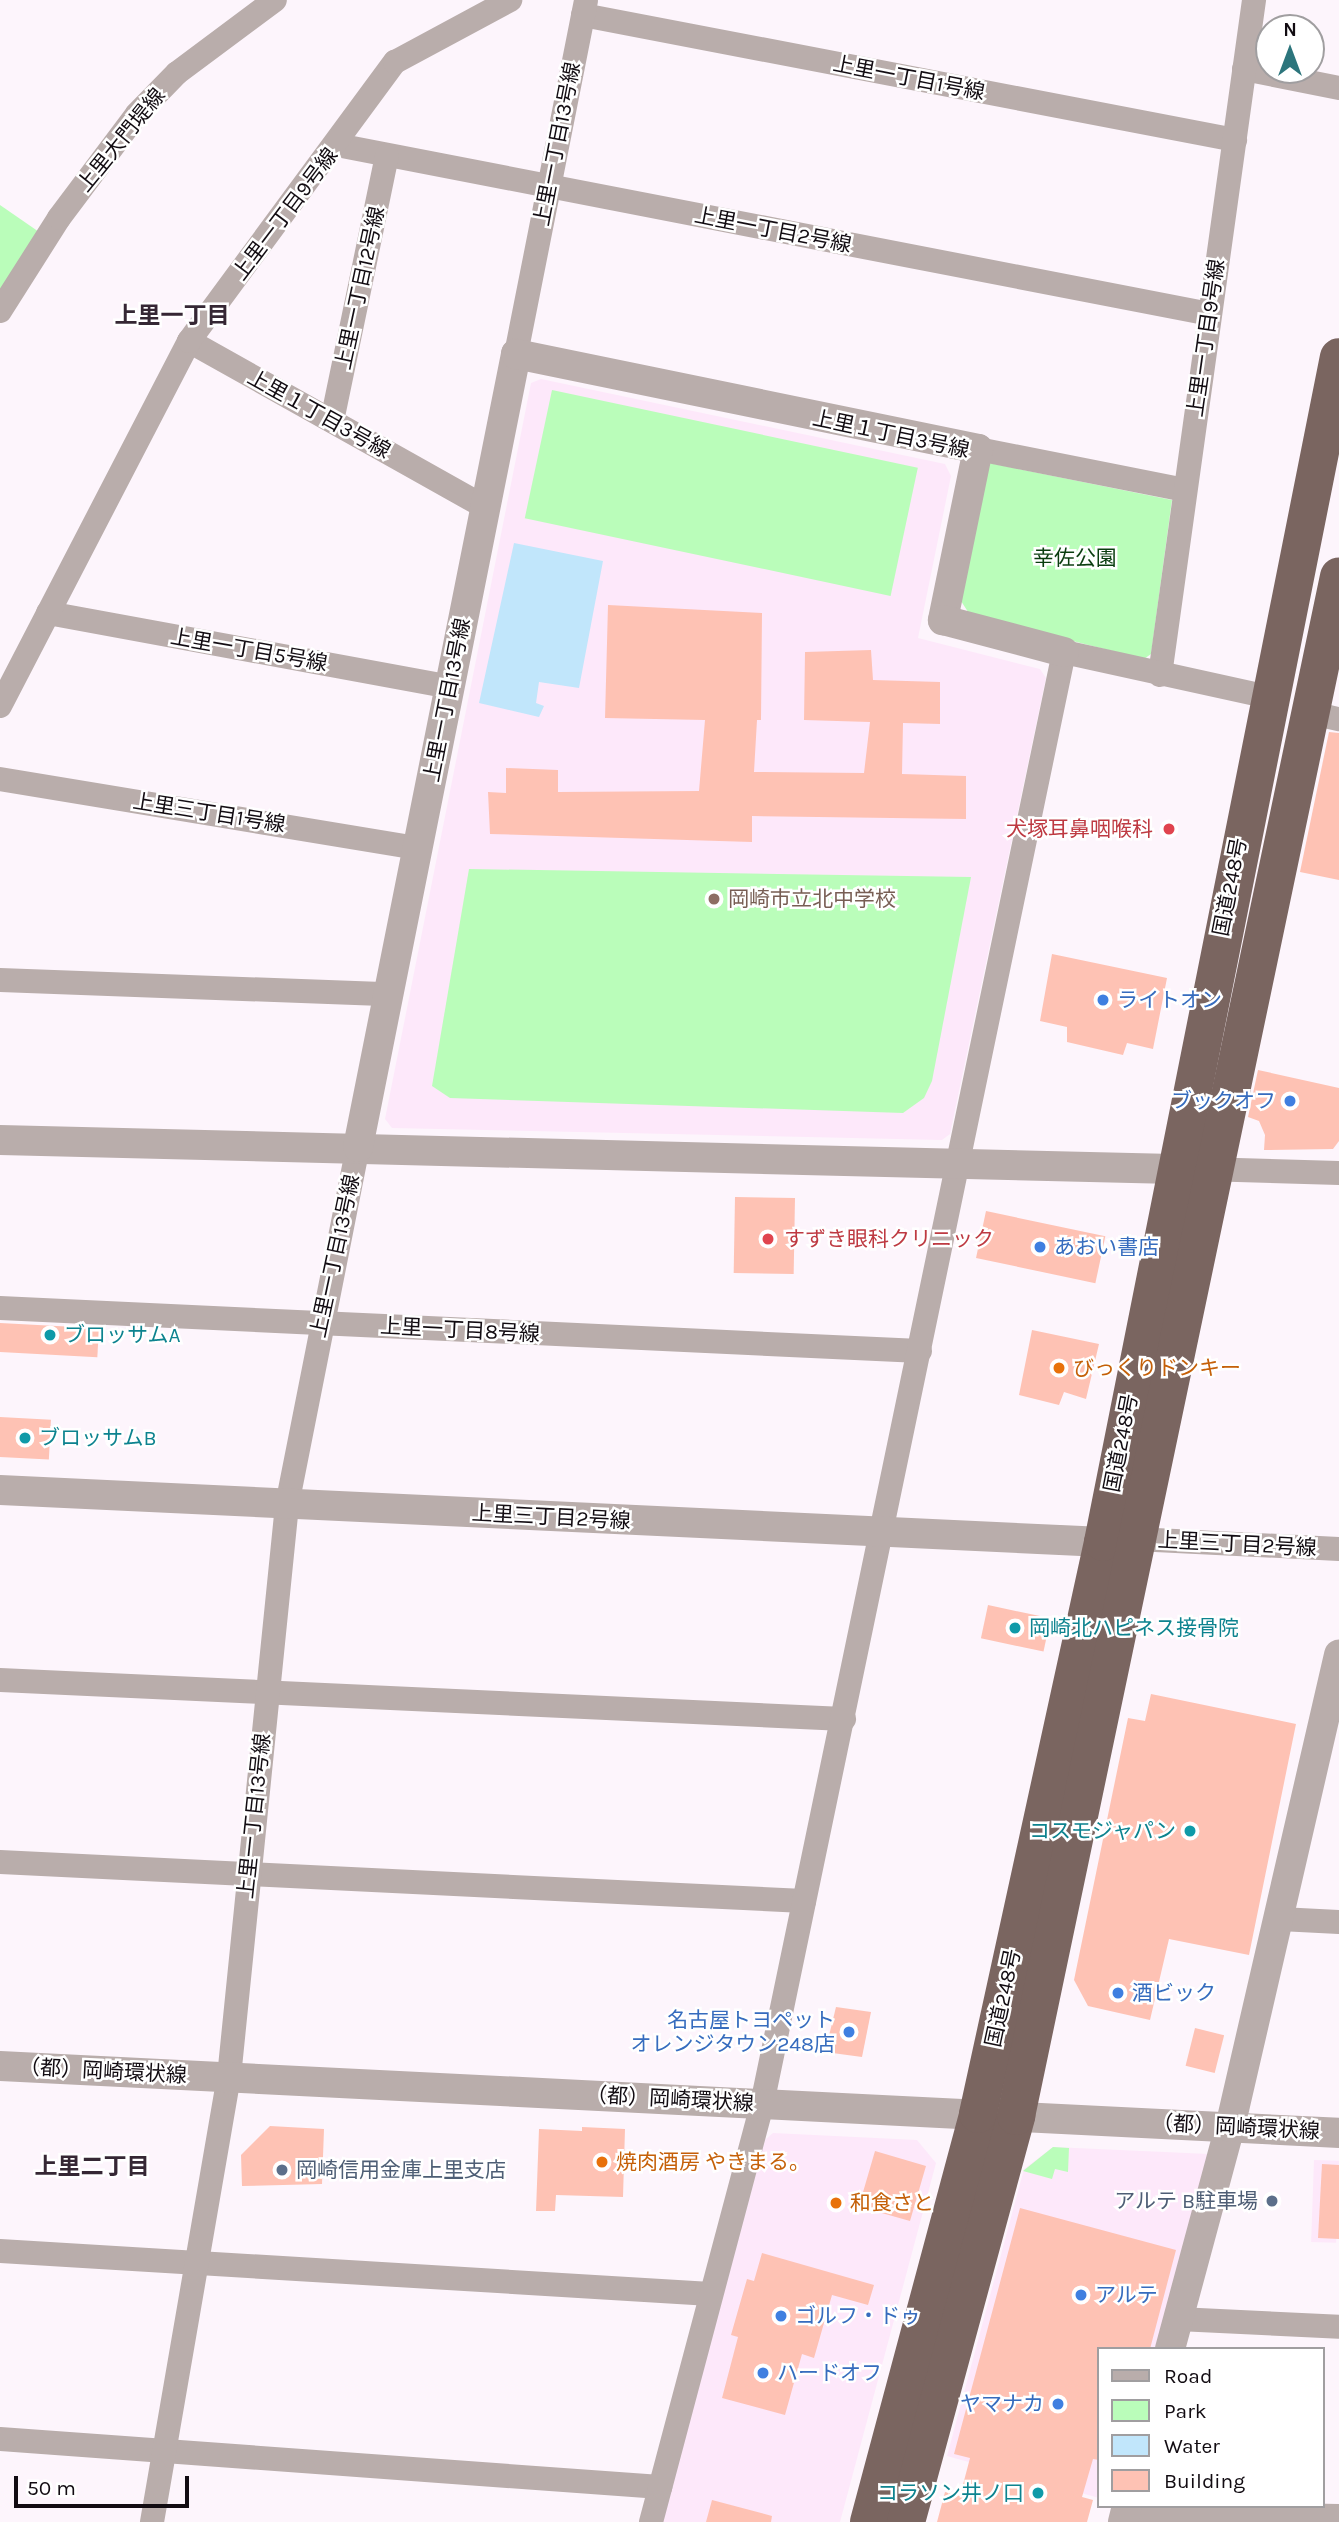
<!DOCTYPE html>
<meta charset="utf-8">
<style>
body{margin:0}
#map{position:relative;width:1339px;height:2522px;overflow:hidden;background:#fdf5fc;font-family:Karla,"Noto Sans JP",sans-serif}
div>[style]{position:absolute}
.built>*{inset:0;background:#fde8fa;transform-origin:0 0}
.green>*{inset:0;background:#bafdba;transform-origin:0 0}
.water>*{inset:0;background:#c1e6fb}
.building>*{inset:0;background:#fec2b4;transform-origin:0 0}
.minor>*{height:24px;margin:-12px;padding:0 12px;transform-origin:12px;border-radius:12px;background:#b9adab}
.tertiary>*{height:30px;margin:-15px;padding:0 15px;transform-origin:15px;border-radius:15px;background:#b9adab}
.trunk>*{height:38px;margin:-19px;padding:0 19px;transform-origin:19px;border-radius:19px;background:#7a6560}
.dots>*{width:19px;height:19px;translate:-50% -50%;box-sizing:border-box;border:4px solid #fff;border-radius:50%}
span{translate:-50% -50%;white-space:nowrap;text-align:center;line-height:1.15;-webkit-text-stroke:5px #fff;paint-order:stroke}
.street-label{font-size:21px;color:#120c12}
.park-label{font-size:21px;color:#0a3d0f}
.health-label{font-size:21px;color:#be3a42}
.right{translate:-100% -50%;text-align:right}
.left{translate:0 -50%;text-align:left}
.education-label{font-size:21px;color:#785e54}
.shop-label{font-size:21px;color:#366cbe}
.culture-label{font-size:21px;color:#0d838f}
.food-label{font-size:21px;color:#c56008}
.service-label{font-size:21px;color:#4e5e75}
.neighbourhood-label{font-size:23px;color:#352734;font-weight:700}
.legend{position:absolute;left:1097px;top:2347px;width:228px;height:161px;box-sizing:border-box;background:#fff;border:2px solid #a09ea0;margin:0;padding:9px 12px;list-style:none;font-size:21px;color:#120c12}
.legend li{display:flex;align-items:center;gap:14px;height:35px}
.legend b{width:35px;border:2px solid #a09ea0}
.north{position:absolute;left:1255px;top:14px;width:70px;height:70px;box-sizing:border-box;background:#fff;border:2px solid #a09ea0;border-radius:50%;rotate:0deg;font-size:19px;font-weight:700;line-height:28px;text-align:center;color:#120c12}
.north::after{content:'';display:block;margin:auto;width:24px;height:32px;background:#2c757c;clip-path:polygon(50% 0,100% 100%,50% 72%,0 100%)}
.scale{position:absolute;left:14px;top:2476px;width:175px;height:32px;box-sizing:border-box;border:4px solid #120c12;border-top:0;padding-left:9px;font-size:21px;line-height:24px;white-space:nowrap;color:#120c12;-webkit-text-stroke:5px #fff;paint-order:stroke}
</style>
<div id="map">
<div class="built">
<div style="clip-path:polygon(541px 379px,945px 464px,951px 476px,918px 638px,1040px 669px,1046px 678px,950px 1134px,942px 1140px,392px 1128px,385px 1119px,531px 383px)"></div>
<div style="clip-path:polygon(773px 2133px,917px 2140px,936px 2163px,840px 2522px,662px 2522px,765px 2140px)"></div>
<div style="clip-path:polygon(1053px 2147px,1209px 2154px,1157px 2349px,1099px 2349px,1099px 2498px,947px 2456px,1024px 2169px)"></div>
<div style="left:1314px;top:2160px;width:25px;height:82px;rotate:2deg"></div>
</div>
<div class="green">
<div style="clip-path:polygon(0 205px,42px 234px,0 298px)"></div>
<div style="left:552px;top:390px;width:374px;height:131px;rotate:12deg"></div>
<div style="clip-path:polygon(989px 463px,1172px 500px,1151px 654px,1144px 659px,970px 615px,961px 601px)"></div>
<div style="clip-path:polygon(469px 869px,971px 877px,932px 1081px,924px 1098px,903px 1113px,450px 1098px,432px 1086px)"></div>
<div style="clip-path:polygon(1053px 2147px,1069px 2148px,1068px 2172px,1055px 2169px,1052px 2179px,1023px 2171px)"></div>
</div>
<div class="water">
<div style="clip-path:polygon(514px 543px,603px 561px,579px 688px,539px 682px,536px 703px,544px 706px,539px 717px,479px 703px)"></div>
</div>
<div class="building">
<div style="clip-path:polygon(608px 605px,762px 613px,761px 720px,757px 720px,754px 772px,864px 773px,870px 722px,804px 720px,805px 652px,871px 650px,873px 680px,940px 682px,940px 724px,903px 723px,902px 774px,966px 776px,966px 819px,752px 816px,752px 842px,490px 834px,488px 792px,506px 793px,506px 768px,558px 770px,558px 792px,699px 791px,705px 720px,605px 718px)"></div>
<div style="clip-path:polygon(1329px 732px,1339px 733px,1339px 880px,1300px 872px)"></div>
<div style="clip-path:polygon(1052px 954px,1167px 978px,1153px 1049px,1127px 1043px,1123px 1055px,1067px 1042px,1067px 1027px,1040px 1021px)"></div>
<div style="clip-path:polygon(1258px 1070px,1339px 1088px,1339px 1141px,1333px 1149px,1264px 1150px,1265px 1135px,1259px 1121px,1248px 1117px)"></div>
<div style="left:735px;top:1197px;width:60px;height:76px;rotate:1deg"></div>
<div style="left:986px;top:1211px;width:122px;height:48px;rotate:12deg"></div>
<div style="left:0;top:1323px;width:99px;height:29px;rotate:3deg"></div>
<div style="clip-path:polygon(1032px 1330px,1099px 1344px,1086px 1399px,1064px 1392px,1059px 1405px,1019px 1395px)"></div>
<div style="left:0;top:1417px;width:51px;height:40px;rotate:3deg"></div>
<div style="left:988px;top:1605px;width:64px;height:34px;rotate:12deg"></div>
<div style="clip-path:polygon(1151px 1694px,1296px 1724px,1249px 1955px,1169px 1939px,1150px 2020px,1088px 2006px,1074px 1980px,1128px 1718px,1145px 1721px)"></div>
<div style="clip-path:polygon(836px 2007px,871px 2012px,862px 2057px,825px 2052px)"></div>
<div style="left:1195px;top:2028px;width:30px;height:39px;rotate:14deg"></div>
<div style="clip-path:polygon(270px 2126px,324px 2129px,322px 2184px,242px 2186px,241px 2155px)"></div>
<div style="clip-path:polygon(582px 2127px,625px 2129px,623px 2197px,556px 2195px,555px 2211px,536px 2211px,539px 2129px,582px 2131px)"></div>
<div style="clip-path:polygon(875px 2151px,926px 2166px,910px 2221px,864px 2208px,866px 2201px,861px 2199px)"></div>
<div style="clip-path:polygon(1322px 2164px,1339px 2165px,1339px 2239px,1318px 2238px)"></div>
<div style="clip-path:polygon(1020px 2208px,1176px 2250px,1150px 2349px,1099px 2349px,1099px 2460px,1093px 2459px,1082px 2497px,1093px 2500px,1087px 2522px,937px 2522px,945px 2492px,960px 2496px,970px 2458px,954px 2454px)"></div>
<div style="clip-path:polygon(762px 2253px,874px 2285px,868px 2305px,832px 2295px,814px 2358px,802px 2354px,785px 2415px,722px 2398px,738px 2337px,731px 2335px,747px 2279px,754px 2281px)"></div>
<div style="clip-path:polygon(712px 2500px,772px 2516px,771px 2522px,706px 2522px)"></div>
</div>
<div class="minor">
<div style="left:583px;top:15px;width:664px;rotate:10.85deg"></div>
<div style="left:1244px;top:69px;width:97px;rotate:11.3deg"></div>
<div style="left:337px;top:145px;width:889px;rotate:10.96deg"></div>
<div style="left:0;top:311px;width:110px;rotate:-57.6deg"></div>
<div style="left:59px;top:218px;width:130px;rotate:-53.1deg"></div>
<div style="left:137px;top:114px;width:57px;rotate:-45.7deg"></div>
<div style="left:177px;top:73px;width:122px;rotate:-36.7deg"></div>
<div style="left:189px;top:341px;width:339px;rotate:29.3deg"></div>
<div style="left:516px;top:354px;width:360px;rotate:-78.8deg"></div>
<div style="left:332px;top:421px;width:271px;rotate:-78.3deg"></div>
<div style="left:978px;top:449px;width:211px;rotate:11.2deg"></div>
<div style="left:48px;top:613px;width:409px;rotate:10.4deg"></div>
<div style="left:1160px;top:675px;width:682px;rotate:-82.07deg"></div>
<div style="left:0;top:706px;width:411px;rotate:-62.6deg"></div>
<div style="left:189px;top:341px;width:347px;rotate:-53.6deg"></div>
<div style="left:395px;top:62px;width:131px;rotate:-28.3deg"></div>
<div style="left:1312px;top:713px;width:28px;rotate:13deg"></div>
<div style="left:0;top:779px;width:424px;rotate:9.4deg"></div>
<div style="left:0;top:980px;width:389px;rotate:2.1deg"></div>
<div style="left:1203px;top:1169px;width:136px;rotate:1.7deg"></div>
<div style="left:0;top:1308px;width:921px;rotate:2.68deg"></div>
<div style="left:1135px;top:1539px;width:204px;rotate:2.8deg"></div>
<div style="left:0;top:1680px;width:845px;rotate:2.65deg"></div>
<div style="left:0;top:1862px;width:805px;rotate:2.78deg"></div>
<div style="left:1280px;top:1919px;width:59px;rotate:2.9deg"></div>
<div style="left:0;top:2251px;width:712px;rotate:3.46deg"></div>
<div style="left:1178px;top:2319px;width:161px;rotate:2.8deg"></div>
<div style="left:0;top:2439px;width:662px;rotate:4.16deg"></div>
<div style="left:1126px;top:2512px;width:213px;rotate:1.1deg"></div>
<div style="left:152px;top:2522px;width:452px;rotate:-80.2deg"></div>
<div style="left:229px;top:2077px;width:575px;rotate:-84.21deg"></div>
<div style="left:287px;top:1505px;width:365px;rotate:-78.8deg"></div>
<div style="left:651px;top:2522px;width:432px;rotate:-75.1deg"></div>
<div style="left:762px;top:2104px;width:1483px;rotate:-78.25deg"></div>
<div style="left:1064px;top:652px;width:209px;rotate:12.4deg"></div>
</div>
<div class="tertiary">
<div style="left:0;top:1140px;width:1174px;rotate:1.42deg"></div>
<div style="left:358px;top:1147px;width:809px;rotate:-78.73deg"></div>
<div style="left:516px;top:354px;width:472px;rotate:11.6deg"></div>
<div style="left:978px;top:449px;width:175px;rotate:101.6deg"></div>
<div style="left:943px;top:620px;width:125px;rotate:14.8deg"></div>
<div style="left:0;top:1490px;width:1104px;rotate:2.7deg"></div>
<div style="left:0;top:2066px;width:1341px;rotate:2.86deg"></div>
<div style="left:1170px;top:2349px;width:230px;rotate:-74.9deg"></div>
<div style="left:1230px;top:2127px;width:485px;rotate:-77deg"></div>
<div style="left:1123px;top:2522px;width:16px;rotate:-76deg"></div>
</div>
<div class="trunk">
<div style="left:869px;top:2522px;width:422px;rotate:-75deg"></div>
<div style="left:978px;top:2114px;width:585px;rotate:-77.67deg"></div>
<div style="left:1103px;top:1542px;width:1208px;rotate:-78.74deg"></div>
<div style="left:906px;top:2522px;width:421px;rotate:-74.8deg"></div>
<div style="left:1016px;top:2116px;width:1573px;rotate:-78.15deg"></div>
</div>
<div class="dots">
<div style="left:1169px;top:829px;background:#e0444e"></div>
<div style="left:714px;top:899px;background:#8d6e63"></div>
<div style="left:1103px;top:1000px;background:#3f7fe0"></div>
<div style="left:1290px;top:1101px;background:#3f7fe0"></div>
<div style="left:768px;top:1239px;background:#e0444e"></div>
<div style="left:1040px;top:1247px;background:#3f7fe0"></div>
<div style="left:50px;top:1335px;background:#0f9aa8"></div>
<div style="left:1059px;top:1368px;background:#e8710a"></div>
<div style="left:25px;top:1438px;background:#0f9aa8"></div>
<div style="left:1015px;top:1628px;background:#0f9aa8"></div>
<div style="left:1190px;top:1831px;background:#0f9aa8"></div>
<div style="left:1118px;top:1993px;background:#3f7fe0"></div>
<div style="left:849px;top:2032px;background:#3f7fe0"></div>
<div style="left:602px;top:2162px;background:#e8710a"></div>
<div style="left:282px;top:2170px;background:#5c6f8a"></div>
<div style="left:1272px;top:2201px;background:#5c6f8a"></div>
<div style="left:836px;top:2203px;background:#e8710a"></div>
<div style="left:1081px;top:2295px;background:#3f7fe0"></div>
<div style="left:781px;top:2316px;background:#3f7fe0"></div>
<div style="left:763px;top:2373px;background:#3f7fe0"></div>
<div style="left:1058px;top:2404px;background:#3f7fe0"></div>
<div style="left:1038px;top:2493px;background:#0f9aa8"></div>
</div>
<div class="street-label">
<span style="left:909px;top:78px;rotate:11deg">上里一丁目1号線</span>
<span style="left:121px;top:140px;rotate:-51deg">上里大門堤線</span>
<span style="left:557px;top:144px;rotate:-79deg">上里一丁目13号線</span>
<span style="left:285px;top:214px;rotate:-53deg">上里一丁目9号線</span>
<span style="left:773px;top:230px;rotate:11deg">上里一丁目2号線</span>
<span style="left:360px;top:288px;rotate:-78deg">上里一丁目12号線</span>
<span style="left:1206px;top:338px;rotate:-82deg">上里一丁目9号線</span>
<span style="left:319px;top:414px;rotate:29deg">上里１丁目3号線</span>
<span style="left:891px;top:434px;rotate:12deg">上里１丁目3号線</span>
<span style="left:249px;top:650px;rotate:10deg">上里一丁目5号線</span>
<span style="left:447px;top:700px;rotate:-79deg">上里一丁目13号線</span>
<span style="left:209px;top:813px;rotate:9deg">上里三丁目1号線</span>
<span style="left:1230px;top:887px;rotate:-79deg">国道248号</span>
<span style="left:335px;top:1256px;rotate:-78deg">上里一丁目13号線</span>
<span style="left:460px;top:1330px;rotate:3deg">上里一丁目8号線</span>
<span style="left:1121px;top:1443px;rotate:-79deg">国道248号</span>
<span style="left:551px;top:1517px;rotate:3deg">上里三丁目2号線</span>
<span style="left:1237px;top:1544px;rotate:3deg">上里三丁目2号線</span>
<span style="left:254px;top:1816px;rotate:-84deg">上里一丁目13号線</span>
<span style="left:1003px;top:1998px;rotate:-78deg">国道248号</span>
<span style="left:103px;top:2071px;rotate:3deg">（都）岡崎環状線</span>
<span style="left:670px;top:2099px;rotate:3deg">（都）岡崎環状線</span>
<span style="left:1236px;top:2127px;rotate:3deg">（都）岡崎環状線</span>
</div>
<div class="park-label">
<span style="left:1075px;top:558px">幸佐公園</span>
</div>
<div class="health-label">
<span class="right" style="left:1153px;top:829px">犬塚耳鼻咽喉科</span>
<span class="left" style="left:784px;top:1239px">すずき眼科クリニック</span>
</div>
<div class="education-label">
<span class="left" style="left:728px;top:899px">岡崎市立北中学校</span>
</div>
<div class="shop-label">
<span class="left" style="left:1117px;top:1000px">ライトオン</span>
<span class="right" style="left:1276px;top:1101px">ブックオフ</span>
<span class="left" style="left:1054px;top:1247px">あおい書店</span>
<span class="left" style="left:1132px;top:1993px">酒ビック</span>
<span class="right" style="left:835px;top:2032px">名古屋トヨペット<br>オレンジタウン248店</span>
<span class="left" style="left:1095px;top:2295px">アルテ</span>
<span class="left" style="left:795px;top:2316px">ゴルフ・ドゥ</span>
<span class="left" style="left:777px;top:2373px">ハードオフ</span>
<span class="right" style="left:1044px;top:2404px">ヤマナカ</span>
</div>
<div class="culture-label">
<span class="left" style="left:64px;top:1335px">ブロッサムA</span>
<span class="left" style="left:39px;top:1438px">ブロッサムB</span>
<span class="left" style="left:1029px;top:1628px">岡崎北ハピネス接骨院</span>
<span class="right" style="left:1176px;top:1831px">コスモジャパン</span>
<span class="right" style="left:1024px;top:2493px">コラソン井ノ口</span>
</div>
<div class="food-label">
<span class="left" style="left:1073px;top:1368px">びっくりドンキー</span>
<span class="left" style="left:616px;top:2162px">焼肉酒房 やきまる。</span>
<span class="left" style="left:850px;top:2203px">和食さと</span>
</div>
<div class="service-label">
<span class="left" style="left:296px;top:2170px">岡崎信用金庫上里支店</span>
<span class="right" style="left:1258px;top:2201px">アルテ B駐車場</span>
</div>
<div class="neighbourhood-label">
<span style="left:172px;top:316px">上里一丁目</span>
<span style="left:92px;top:2167px">上里二丁目</span>
</div>
<ul class="legend">
<li><b style="height:9px;background:#b9adab"></b>Road</li>
<li><b style="height:19px;background:#bafdba"></b>Park</li>
<li><b style="height:19px;background:#c1e6fb"></b>Water</li>
<li><b style="height:19px;background:#fec2b4"></b>Building</li>
</ul>
<div class="north">N</div>
<div class="scale">50 m</div>
</div>
